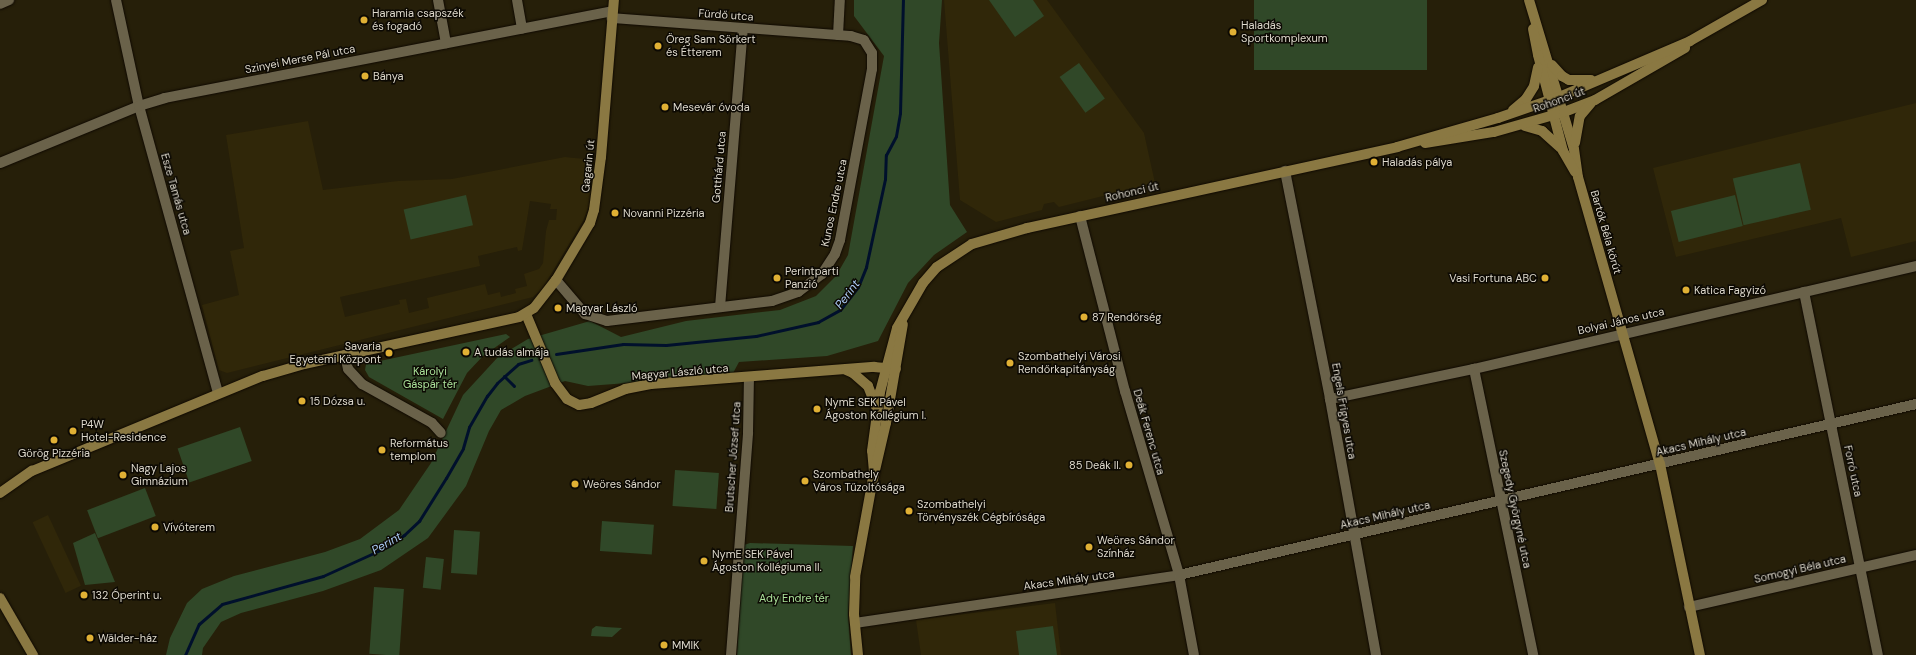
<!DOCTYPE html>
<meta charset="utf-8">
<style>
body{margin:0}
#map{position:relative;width:1916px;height:655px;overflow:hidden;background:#261f09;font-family:"DM Sans",sans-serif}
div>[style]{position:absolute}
.built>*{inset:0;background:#302709;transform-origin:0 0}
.green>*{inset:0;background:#304828;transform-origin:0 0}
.stream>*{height:3px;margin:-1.5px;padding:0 1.5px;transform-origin:1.5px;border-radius:1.5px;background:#00102c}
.roads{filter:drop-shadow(0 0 1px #0f0900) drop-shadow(0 0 1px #0f0900)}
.street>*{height:10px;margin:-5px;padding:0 5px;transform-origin:5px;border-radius:5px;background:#6a624a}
.secondary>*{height:10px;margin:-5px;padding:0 5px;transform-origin:5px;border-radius:5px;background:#8a7842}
.dots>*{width:11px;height:11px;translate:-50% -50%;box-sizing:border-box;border:2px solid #0c0903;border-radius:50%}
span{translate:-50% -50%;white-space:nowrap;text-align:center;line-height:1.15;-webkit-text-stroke:3px #0c0903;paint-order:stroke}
.poi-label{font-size:11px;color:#ded9cc}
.left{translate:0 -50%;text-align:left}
.right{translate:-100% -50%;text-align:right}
.street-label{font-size:11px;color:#ded9cc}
.park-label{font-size:11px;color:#abe29a}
.water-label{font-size:12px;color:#aacaf3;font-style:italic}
</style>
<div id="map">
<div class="built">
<div style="clip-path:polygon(944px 0,1047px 0,1144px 133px,1155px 183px,1059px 207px,1054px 202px,1044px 204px,1042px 210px,996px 222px,960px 200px)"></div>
<div style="clip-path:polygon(1916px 103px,1916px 241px,1851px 257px,1841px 218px,1676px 257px,1653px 168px)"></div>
<div style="clip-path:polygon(evenodd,308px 121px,323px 190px,398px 181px,452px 179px,565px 157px,594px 160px,590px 203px,583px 221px,542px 289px,533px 297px,227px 373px,219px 370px,202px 305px,239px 295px,230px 251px,244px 248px,226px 135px,308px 121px,530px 201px,551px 204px,550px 209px,557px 209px,556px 220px,549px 220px,546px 231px,543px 263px,539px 269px,524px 274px,527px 286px,515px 289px,516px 293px,501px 297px,500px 292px,488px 295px,485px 284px,427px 298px,429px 308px,409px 313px,406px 299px,399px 300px,400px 304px,345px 317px,340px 297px,480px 266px,478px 256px,517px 247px,518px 251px,522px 250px,530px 201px)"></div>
<div style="left:48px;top:515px;width:78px;height:17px;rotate:65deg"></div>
<div style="clip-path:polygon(1055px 603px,1061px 655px,921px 655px,916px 620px)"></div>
</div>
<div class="green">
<div style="clip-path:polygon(854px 0,942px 0,939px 43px,950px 205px,967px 232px,934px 255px,908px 283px,878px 341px,827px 356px,739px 362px,732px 375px,588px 386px,565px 381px,525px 396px,501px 410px,489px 431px,466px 486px,428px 538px,381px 570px,323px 591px,241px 613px,221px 622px,203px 648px,202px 655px,166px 655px,170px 638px,187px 603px,202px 589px,234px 576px,325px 552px,360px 539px,399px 510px,431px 463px,463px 395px,498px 357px,528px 339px,590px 321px,621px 337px,686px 321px,780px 310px,816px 296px,836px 276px,848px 255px,884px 56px,854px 16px)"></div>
<div style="clip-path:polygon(989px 0,1033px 0,1044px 16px,1015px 37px)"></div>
<div style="left:1254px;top:0;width:173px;height:70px"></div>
<div style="left:1079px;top:63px;width:44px;height:24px;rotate:54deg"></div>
<div style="left:1800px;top:163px;width:48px;height:69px;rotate:77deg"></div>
<div style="left:466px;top:195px;width:31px;height:64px;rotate:77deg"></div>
<div style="left:1735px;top:195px;width:32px;height:66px;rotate:76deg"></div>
<div style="clip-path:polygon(506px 334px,510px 337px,483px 356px,467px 373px,443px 419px,369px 377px,365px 370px,366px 364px)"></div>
<div style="left:240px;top:427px;width:36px;height:66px;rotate:71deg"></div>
<div style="left:675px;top:470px;width:44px;height:36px;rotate:4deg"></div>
<div style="left:145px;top:488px;width:30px;height:62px;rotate:69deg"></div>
<div style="left:602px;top:521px;width:52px;height:30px;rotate:4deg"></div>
<div style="left:454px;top:530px;width:26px;height:43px;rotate:4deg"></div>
<div style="clip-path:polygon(95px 533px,115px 582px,85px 585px,73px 543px)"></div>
<div style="clip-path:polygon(750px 543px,853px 546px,848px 614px,851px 655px,737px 655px,744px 545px)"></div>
<div style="left:426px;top:557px;width:18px;height:31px;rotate:6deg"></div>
<div style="left:374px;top:587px;width:30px;height:67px;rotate:4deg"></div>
<div style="clip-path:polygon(596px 626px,605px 627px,622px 628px,612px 637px,591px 636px,592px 629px)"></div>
<div style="clip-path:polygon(1053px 626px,1057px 655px,1019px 655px,1016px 631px)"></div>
</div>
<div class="stream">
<div style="left:556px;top:354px;width:68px;rotate:-8.5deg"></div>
<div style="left:623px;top:344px;width:43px;rotate:1.3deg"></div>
<div style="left:666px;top:345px;width:90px;rotate:-5.7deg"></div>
<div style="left:756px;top:336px;width:64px;rotate:-12.7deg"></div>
<div style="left:818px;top:322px;width:25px;rotate:-29deg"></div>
<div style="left:840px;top:310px;width:29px;rotate:-52deg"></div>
<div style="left:858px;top:287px;width:22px;rotate:-68deg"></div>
<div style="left:866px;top:267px;width:90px;rotate:-77.8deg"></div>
<div style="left:885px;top:179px;width:24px;rotate:-88deg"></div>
<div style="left:886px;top:155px;width:21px;rotate:-62deg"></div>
<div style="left:896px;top:136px;width:23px;rotate:-80deg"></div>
<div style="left:900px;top:113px;width:113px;rotate:-88.5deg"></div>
<div style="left:504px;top:376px;width:14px;rotate:45deg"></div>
<div style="left:185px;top:655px;width:34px;rotate:-66deg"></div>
<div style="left:199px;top:624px;width:30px;rotate:-41deg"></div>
<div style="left:222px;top:604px;width:105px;rotate:-15.5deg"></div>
<div style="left:323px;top:576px;width:72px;rotate:-24.4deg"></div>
<div style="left:389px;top:546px;width:19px;rotate:-36deg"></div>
<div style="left:404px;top:535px;width:21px;rotate:-43deg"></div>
<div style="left:419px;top:521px;width:51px;rotate:-57.9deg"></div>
<div style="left:446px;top:478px;width:34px;rotate:-60deg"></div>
<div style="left:463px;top:448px;width:22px;rotate:-74deg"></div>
<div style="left:469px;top:427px;width:36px;rotate:-60deg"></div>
<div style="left:487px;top:396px;width:16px;rotate:-52deg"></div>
<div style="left:497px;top:383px;width:28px;rotate:-42deg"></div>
<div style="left:518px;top:364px;width:14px;rotate:-17deg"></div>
</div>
<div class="roads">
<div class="street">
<div style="left:116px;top:0;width:108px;rotate:77.8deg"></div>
<div style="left:139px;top:106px;width:298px;rotate:74.6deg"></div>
<div style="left:438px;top:0;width:44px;rotate:79.5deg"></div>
<div style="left:517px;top:0;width:29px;rotate:80deg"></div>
<div style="left:0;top:4px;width:10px;rotate:-24deg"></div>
<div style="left:838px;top:35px;width:35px;rotate:-87deg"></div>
<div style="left:0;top:163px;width:150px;rotate:-22.3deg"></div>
<div style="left:139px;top:106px;width:27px;rotate:-17deg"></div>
<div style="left:165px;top:98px;width:456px;rotate:-11deg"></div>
<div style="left:1285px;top:171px;width:232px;rotate:78.8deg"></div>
<div style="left:1330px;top:399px;width:260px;rotate:79.8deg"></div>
<div style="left:1080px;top:216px;width:181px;rotate:75.6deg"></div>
<div style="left:1125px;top:391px;width:192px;rotate:73.6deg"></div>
<div style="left:1179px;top:575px;width:81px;rotate:79.4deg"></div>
<div style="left:556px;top:280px;width:45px;rotate:49.5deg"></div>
<div style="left:585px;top:314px;width:23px;rotate:18deg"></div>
<div style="left:607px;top:321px;width:166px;rotate:-6.9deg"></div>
<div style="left:772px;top:301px;width:28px;rotate:-19deg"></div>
<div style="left:798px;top:292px;width:30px;rotate:-37deg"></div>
<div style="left:822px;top:274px;width:24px;rotate:-57deg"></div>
<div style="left:835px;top:254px;width:15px;rotate:-70deg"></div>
<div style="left:840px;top:240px;width:174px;rotate:-79.4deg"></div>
<div style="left:872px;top:69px;width:16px;rotate:-90deg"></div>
<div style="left:872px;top:53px;width:15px;rotate:-122deg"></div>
<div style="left:864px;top:40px;width:14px;rotate:-163deg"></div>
<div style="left:851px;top:36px;width:240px;rotate:-175.7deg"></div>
<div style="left:1804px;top:292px;width:370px;rotate:78.5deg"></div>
<div style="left:720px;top:307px;width:279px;rotate:-85.3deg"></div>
<div style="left:345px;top:355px;width:14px;rotate:78deg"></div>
<div style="left:348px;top:369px;width:21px;rotate:47deg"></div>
<div style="left:362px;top:384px;width:80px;rotate:29.1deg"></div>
<div style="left:432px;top:423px;width:13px;rotate:48deg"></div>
<div style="left:1474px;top:369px;width:292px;rotate:78.3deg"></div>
<div style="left:1330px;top:399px;width:147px;rotate:-11.8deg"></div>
<div style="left:1474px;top:369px;width:454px;rotate:-13.1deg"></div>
<div style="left:1689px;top:607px;width:233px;rotate:-12.9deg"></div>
<div style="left:855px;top:623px;width:328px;rotate:-8.4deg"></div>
<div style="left:1179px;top:575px;width:757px;rotate:-13.06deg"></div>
<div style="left:731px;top:655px;width:223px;rotate:-85.6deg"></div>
<div style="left:748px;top:433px;width:55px;rotate:-89deg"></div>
</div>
<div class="secondary">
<div style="left:1529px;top:0;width:156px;rotate:73.2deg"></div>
<div style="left:1574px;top:149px;width:28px;rotate:82deg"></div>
<div style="left:1578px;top:177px;width:298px;rotate:74.1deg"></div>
<div style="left:1660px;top:464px;width:195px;rotate:78.2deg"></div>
<div style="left:1533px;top:29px;width:26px;rotate:79deg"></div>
<div style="left:1538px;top:55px;width:99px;rotate:75.4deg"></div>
<div style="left:1563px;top:151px;width:24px;rotate:60deg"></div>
<div style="left:1552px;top:65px;width:15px;rotate:48deg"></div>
<div style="left:1562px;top:76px;width:8px;rotate:30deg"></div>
<div style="left:1569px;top:80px;width:22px"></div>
<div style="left:1513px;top:110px;width:17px;rotate:-40deg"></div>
<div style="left:1526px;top:99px;width:15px;rotate:-58deg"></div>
<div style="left:1534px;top:86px;width:19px;rotate:-78deg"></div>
<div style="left:1525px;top:126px;width:18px;rotate:16deg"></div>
<div style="left:1542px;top:131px;width:25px;rotate:42deg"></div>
<div style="left:1425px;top:143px;width:70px;rotate:-9.1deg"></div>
<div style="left:1494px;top:132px;width:73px;rotate:-15.9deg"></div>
<div style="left:1564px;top:112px;width:33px;rotate:-21deg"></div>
<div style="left:1595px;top:100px;width:104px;rotate:-30deg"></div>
<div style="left:1575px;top:143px;width:27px;rotate:-80deg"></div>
<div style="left:1580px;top:116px;width:17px;rotate:-50deg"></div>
<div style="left:526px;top:314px;width:75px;rotate:67.2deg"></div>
<div style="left:555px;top:383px;width:20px;rotate:53deg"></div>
<div style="left:567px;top:399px;width:13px;rotate:27deg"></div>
<div style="left:579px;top:405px;width:12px;rotate:-9deg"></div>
<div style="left:591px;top:403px;width:37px;rotate:-22deg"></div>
<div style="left:625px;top:389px;width:26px;rotate:-11deg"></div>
<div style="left:651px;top:384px;width:224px;rotate:-4.4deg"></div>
<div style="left:874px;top:367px;width:22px;rotate:5deg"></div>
<div style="left:846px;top:370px;width:8px;rotate:23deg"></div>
<div style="left:853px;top:373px;width:20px;rotate:41deg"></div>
<div style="left:868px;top:386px;width:22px;rotate:69deg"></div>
<div style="left:874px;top:472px;width:21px;rotate:-95deg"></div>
<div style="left:872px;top:451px;width:60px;rotate:-82.3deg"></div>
<div style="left:880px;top:392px;width:66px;rotate:-75.1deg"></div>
<div style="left:897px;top:328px;width:52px;rotate:-60deg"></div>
<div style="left:923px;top:283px;width:21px;rotate:-49deg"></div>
<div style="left:937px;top:267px;width:42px;rotate:-33.3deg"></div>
<div style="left:972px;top:244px;width:57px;rotate:-16.2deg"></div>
<div style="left:1027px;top:228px;width:379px;rotate:-12.3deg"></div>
<div style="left:1397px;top:147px;width:105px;rotate:-16deg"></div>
<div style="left:1498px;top:118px;width:65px;rotate:-19deg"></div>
<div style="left:1559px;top:97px;width:142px;rotate:-23.1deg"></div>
<div style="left:1690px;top:41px;width:83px;rotate:-29.7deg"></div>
<div style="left:0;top:493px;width:39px;rotate:-35deg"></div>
<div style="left:32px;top:471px;width:250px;rotate:-22.4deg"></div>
<div style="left:263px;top:376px;width:43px;rotate:-16.3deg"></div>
<div style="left:304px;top:364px;width:220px;rotate:-12.3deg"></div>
<div style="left:519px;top:317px;width:17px;rotate:-31deg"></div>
<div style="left:534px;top:308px;width:36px;rotate:-52deg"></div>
<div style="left:556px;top:280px;width:66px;rotate:-59.2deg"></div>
<div style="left:590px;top:223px;width:14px;rotate:-73deg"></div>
<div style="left:594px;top:210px;width:53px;rotate:-82.5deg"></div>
<div style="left:601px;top:157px;width:158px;rotate:-85.3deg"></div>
<div style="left:0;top:598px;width:66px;rotate:59.9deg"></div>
<div style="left:858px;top:655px;width:41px;rotate:-95.6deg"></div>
<div style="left:854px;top:614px;width:37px;rotate:-88deg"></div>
<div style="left:855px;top:577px;width:96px;rotate:-79.7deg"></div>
<div style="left:872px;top:483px;width:62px;rotate:-76.9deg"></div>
<div style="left:886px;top:423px;width:100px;rotate:-80.3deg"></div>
</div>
</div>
<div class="dots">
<div style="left:364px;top:20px;background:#e0b034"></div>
<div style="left:1233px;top:32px;background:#e0b034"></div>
<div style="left:658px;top:46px;background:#e0b034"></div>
<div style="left:365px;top:76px;background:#e0b034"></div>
<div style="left:665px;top:107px;background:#e0b034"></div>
<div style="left:1374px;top:162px;background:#e0b034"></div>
<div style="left:615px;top:213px;background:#e0b034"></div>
<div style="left:777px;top:278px;background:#e0b034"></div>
<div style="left:1545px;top:278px;background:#e0b034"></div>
<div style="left:1686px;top:290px;background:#e0b034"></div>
<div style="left:558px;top:308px;background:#e0b034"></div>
<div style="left:1084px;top:317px;background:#e0b034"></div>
<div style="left:466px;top:352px;background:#e0b034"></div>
<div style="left:389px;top:353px;background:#e0b034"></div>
<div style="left:1010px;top:363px;background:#e0b034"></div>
<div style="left:302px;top:401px;background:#e0b034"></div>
<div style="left:817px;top:409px;background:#e0b034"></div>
<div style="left:73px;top:431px;background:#e0b034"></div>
<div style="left:54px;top:440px;background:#e0b034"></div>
<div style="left:382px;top:450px;background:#e0b034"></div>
<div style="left:1129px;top:465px;background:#e0b034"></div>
<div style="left:123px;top:475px;background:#e0b034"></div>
<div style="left:805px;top:481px;background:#e0b034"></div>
<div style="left:575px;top:484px;background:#e0b034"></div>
<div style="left:909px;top:511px;background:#e0b034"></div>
<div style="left:155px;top:527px;background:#e0b034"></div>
<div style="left:1089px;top:547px;background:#e0b034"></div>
<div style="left:704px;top:561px;background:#e0b034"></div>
<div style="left:84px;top:595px;background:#e0b034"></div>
<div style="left:90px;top:638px;background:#e0b034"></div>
<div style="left:664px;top:645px;background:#e0b034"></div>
</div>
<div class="poi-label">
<span class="left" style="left:372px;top:20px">Haramia csapszék<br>és fogadó</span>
<span class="left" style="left:1241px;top:32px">Haladás<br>Sportkomplexum</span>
<span class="left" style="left:666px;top:46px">Öreg Sam Sörkert<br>és Étterem</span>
<span class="left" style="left:373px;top:76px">Bánya</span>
<span class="left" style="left:673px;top:107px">Mesevár óvoda</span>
<span class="left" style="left:1382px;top:162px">Haladás pálya</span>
<span class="left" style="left:623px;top:213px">Novanni Pizzéria</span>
<span class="left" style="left:785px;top:278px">Perintparti<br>Panzió</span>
<span class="right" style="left:1537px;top:278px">Vasi Fortuna ABC</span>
<span class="left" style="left:1694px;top:290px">Katica Fagyizó</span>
<span class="left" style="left:566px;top:308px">Magyar László</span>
<span class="left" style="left:1092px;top:317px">87 Rendőrség</span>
<span class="right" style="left:381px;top:353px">Savaria<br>Egyetemi Központ</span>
<span class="left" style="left:474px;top:352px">A tudás almája</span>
<span class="left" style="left:1018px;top:363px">Szombathelyi Városi<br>Rendőrkapitányság</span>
<span class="left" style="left:310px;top:401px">15 Dózsa u.</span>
<span class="left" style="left:825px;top:409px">NymE SEK Pável<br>Ágoston Kollégium I.</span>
<span class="left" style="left:81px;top:431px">P4W<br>Hotel-Residence</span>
<span class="left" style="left:390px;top:450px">Református<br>templom</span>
<span style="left:54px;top:453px">Görög Pizzéria</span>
<span class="right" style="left:1121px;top:465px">85 Deák II.</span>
<span class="left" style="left:131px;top:475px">Nagy Lajos<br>Gimnázium</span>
<span class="left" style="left:813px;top:481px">Szombathely<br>Város Tűzoltósága</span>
<span class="left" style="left:583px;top:484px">Weöres Sándor</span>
<span class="left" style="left:917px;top:511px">Szombathelyi<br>Törvényszék Cégbírósága</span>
<span class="left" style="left:163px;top:527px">Vívóterem</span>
<span class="left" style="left:1097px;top:547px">Weöres Sándor<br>Színház</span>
<span class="left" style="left:712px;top:561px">NymE SEK Pável<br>Ágoston Kollégiuma II.</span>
<span class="left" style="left:92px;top:595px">132 Óperint u.</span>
<span class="left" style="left:98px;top:638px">Wälder-ház</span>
<span class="left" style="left:672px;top:645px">MMIK</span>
</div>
<div class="street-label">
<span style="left:726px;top:15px;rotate:4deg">Fürdő utca</span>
<span style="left:300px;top:59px;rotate:-11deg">Szinyei Merse Pál utca</span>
<span style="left:1559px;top:100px;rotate:-20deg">Rohonci út</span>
<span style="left:588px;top:166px;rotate:-84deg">Gagarin út</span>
<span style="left:719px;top:167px;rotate:-85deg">Gotthárd utca</span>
<span style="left:1132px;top:192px;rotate:-13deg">Rohonci út</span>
<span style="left:176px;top:194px;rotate:74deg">Esze Tamás utca</span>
<span style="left:834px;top:203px;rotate:-78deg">Kunos Endre utca</span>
<span style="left:1606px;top:232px;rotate:74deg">Bartók Béla körút</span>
<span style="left:1621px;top:321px;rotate:-13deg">Bolyai János utca</span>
<span style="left:680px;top:372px;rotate:-5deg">Magyar László utca</span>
<span style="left:1344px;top:411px;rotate:80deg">Engels Frigyes utca</span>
<span style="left:1149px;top:432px;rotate:74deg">Deák Ferenc utca</span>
<span style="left:1701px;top:442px;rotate:-13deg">Akacs Mihály utca</span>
<span style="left:733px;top:457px;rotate:-86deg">Brutscher József utca</span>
<span style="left:1853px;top:471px;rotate:78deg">Forró utca</span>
<span style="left:1515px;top:509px;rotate:78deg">Szegedy Györgyné utca</span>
<span style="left:1385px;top:515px;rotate:-13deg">Akacs Mihály utca</span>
<span style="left:1800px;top:569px;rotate:-13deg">Somogyi Béla utca</span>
<span style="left:1069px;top:580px;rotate:-8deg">Akacs Mihály utca</span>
</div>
<div class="park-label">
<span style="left:430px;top:378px">Károlyi<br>Gáspár tér</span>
<span style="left:794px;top:598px">Ady Endre tér</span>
</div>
<div class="water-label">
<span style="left:848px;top:295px;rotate:-53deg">Perint</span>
<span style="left:387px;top:544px;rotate:-30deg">Perint</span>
</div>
</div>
